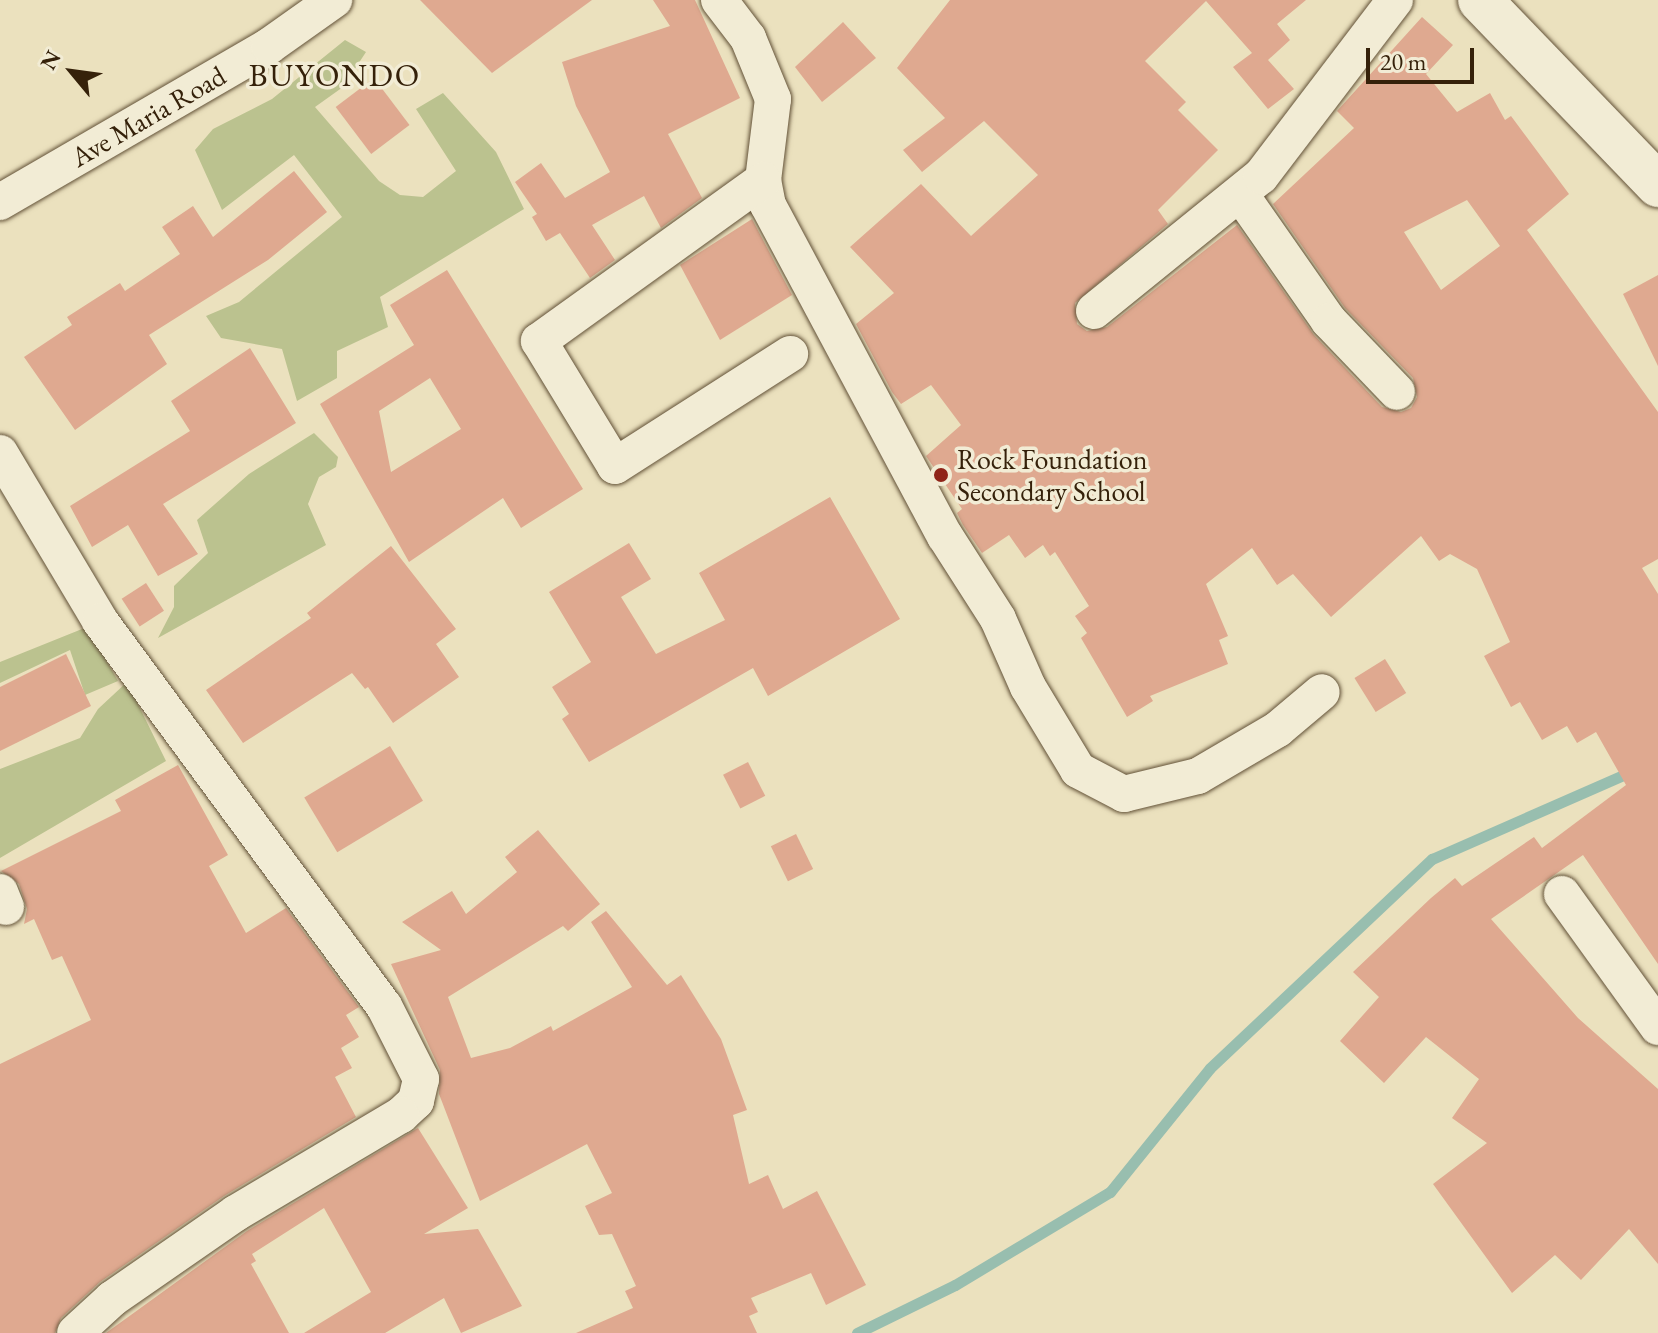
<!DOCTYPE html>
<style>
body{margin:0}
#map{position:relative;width:1658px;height:1333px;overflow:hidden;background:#ebe1be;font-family:"EB Garamond",serif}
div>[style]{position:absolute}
.green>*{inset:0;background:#bbc28f}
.stream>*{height:11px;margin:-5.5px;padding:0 5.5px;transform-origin:5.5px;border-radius:5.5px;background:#98beaf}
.building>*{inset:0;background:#dfa990;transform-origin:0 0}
.roads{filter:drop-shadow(0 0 2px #625137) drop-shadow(0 0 2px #625137)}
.minor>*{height:36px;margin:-18px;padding:0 18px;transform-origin:18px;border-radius:18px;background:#f2ecd5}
.secondary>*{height:44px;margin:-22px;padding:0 22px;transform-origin:22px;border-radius:22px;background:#f2ecd5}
.dots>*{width:22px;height:22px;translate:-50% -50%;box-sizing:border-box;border:4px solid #f2ecd5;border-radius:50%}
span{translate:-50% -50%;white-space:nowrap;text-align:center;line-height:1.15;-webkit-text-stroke:7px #f2ecd5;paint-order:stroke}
.street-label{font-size:28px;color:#35210a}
.poi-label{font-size:28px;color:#35210a}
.left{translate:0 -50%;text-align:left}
.quarter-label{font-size:32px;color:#35210a;letter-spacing:2px}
.north{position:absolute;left:32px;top:32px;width:80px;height:80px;-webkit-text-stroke:6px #f2ecd5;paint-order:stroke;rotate:299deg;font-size:22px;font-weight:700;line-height:32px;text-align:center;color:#35210a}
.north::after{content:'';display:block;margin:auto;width:28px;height:36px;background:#35210a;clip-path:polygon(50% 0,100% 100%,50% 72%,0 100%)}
.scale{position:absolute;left:1366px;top:48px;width:108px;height:36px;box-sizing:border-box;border:4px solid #35210a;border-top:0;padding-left:10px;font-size:24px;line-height:28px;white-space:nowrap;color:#35210a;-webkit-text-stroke:6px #f2ecd5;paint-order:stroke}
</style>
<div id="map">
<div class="green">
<div style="clip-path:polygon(345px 40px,366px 52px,343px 87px,315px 107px,379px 181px,400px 195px,423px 197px,456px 171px,416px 109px,443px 93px,496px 152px,524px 209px,380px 297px,388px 327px,337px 351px,337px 378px,297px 401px,282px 349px,221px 338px,206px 316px,239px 302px,342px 217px,294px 155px,222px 210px,195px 150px,213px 129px,272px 99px)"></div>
<div style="clip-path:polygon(314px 433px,338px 457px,336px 467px,319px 477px,308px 504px,326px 545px,158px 638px,174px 607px,174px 586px,208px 553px,197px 520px,249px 474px)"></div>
<div style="clip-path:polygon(87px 627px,118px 681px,85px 695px,70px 650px,0 683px,0 662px)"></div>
<div style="clip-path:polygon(127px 682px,166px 761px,0 858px,0 769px,80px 738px,98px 709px)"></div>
</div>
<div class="stream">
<div style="left:857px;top:1333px;width:109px;rotate:-26.1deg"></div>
<div style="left:955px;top:1285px;width:181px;rotate:-31deg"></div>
<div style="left:1110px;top:1192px;width:159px;rotate:-51.1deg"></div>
<div style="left:1210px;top:1068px;width:305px;rotate:-43.3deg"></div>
<div style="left:1432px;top:859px;width:247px;rotate:-23.7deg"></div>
</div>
<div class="building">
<div style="clip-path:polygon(420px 0,592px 0,492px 73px)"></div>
<div style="clip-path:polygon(653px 0,695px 0,740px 98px,668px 134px,702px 198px,661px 228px,644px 196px,592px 225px,615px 260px,590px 278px,560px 233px,546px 241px,532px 217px,537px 214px,515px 182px,541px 163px,565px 198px,610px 172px,576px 106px,562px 62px,670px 26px)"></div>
<div style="clip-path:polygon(evenodd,950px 0,1306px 0,1277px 24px,1290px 40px,1268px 60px,1294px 89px,1268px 109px,1233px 67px,1252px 53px,1206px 1px,1145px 61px,1186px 102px,1178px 110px,1218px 150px,1158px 210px,1168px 224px,1075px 303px,1077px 324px,1087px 331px,1107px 327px,1237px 225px,1314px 335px,1382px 407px,1401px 412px,1411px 408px,1417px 397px,1413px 378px,1345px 308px,1273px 204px,1354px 128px,1337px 111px,1422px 17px,1453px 45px,1426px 74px,1457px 112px,1490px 93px,1505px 120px,1511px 116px,1569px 194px,1527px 230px,1658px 412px,1658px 559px,1642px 568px,1658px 594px,1658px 964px,1583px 855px,1491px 919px,1578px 1018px,1658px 1089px,1658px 1264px,1629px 1229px,1581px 1280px,1555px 1255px,1512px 1293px,1433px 1184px,1487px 1143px,1452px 1118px,1479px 1079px,1426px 1037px,1384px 1083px,1340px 1041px,1379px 997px,1353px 972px,1431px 898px,1455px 878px,1462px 886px,1534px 837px,1542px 848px,1626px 785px,1596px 732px,1577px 743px,1567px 726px,1542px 740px,1520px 702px,1511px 707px,1484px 656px,1510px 642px,1477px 569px,1450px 554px,1439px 561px,1421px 536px,1331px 617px,1293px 574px,1277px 585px,1252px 548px,1206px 584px,1228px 636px,1219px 640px,1228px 664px,1150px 696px,1153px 701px,1127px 717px,1081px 638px,1087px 633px,1075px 616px,1089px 606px,1055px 552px,1050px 556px,1043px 545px,1025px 558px,1009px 535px,982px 553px,963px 525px,957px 513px,962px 509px,926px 456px,961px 425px,931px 385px,901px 404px,892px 392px,856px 324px,894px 293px,850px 247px,921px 184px,971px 236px,1038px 175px,984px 121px,922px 172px,903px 150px,945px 118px,897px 68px,950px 0,1467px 200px,1500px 246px,1441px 290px,1404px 232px,1467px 200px)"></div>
<div style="clip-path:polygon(843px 22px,876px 58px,822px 102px,795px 67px)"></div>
<div style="left:374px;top:78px;width:59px;height:48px;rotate:53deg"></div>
<div style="clip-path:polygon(294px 171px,327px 212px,268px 260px,149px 335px,167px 364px,75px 430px,24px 357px,72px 325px,67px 317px,120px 283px,125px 291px,180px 254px,162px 227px,193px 206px,213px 237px)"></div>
<div style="clip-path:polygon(752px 219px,792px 295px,720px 340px,680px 265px)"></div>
<div style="clip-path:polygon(evenodd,447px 270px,583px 489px,521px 528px,503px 498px,409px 562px,320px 404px,414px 345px,390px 305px,447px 270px,430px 378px,461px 429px,391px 472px,379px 411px,430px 378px)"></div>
<div style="clip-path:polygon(1658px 275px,1658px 366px,1623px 294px)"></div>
<div style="clip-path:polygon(250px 348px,296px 423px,163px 504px,198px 554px,158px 576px,128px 525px,92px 547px,70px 506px,190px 431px,171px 401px)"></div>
<div style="clip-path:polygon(830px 497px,900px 619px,768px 696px,753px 668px,589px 762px,562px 719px,569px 714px,552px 687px,591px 662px,549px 592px,629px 543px,651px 579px,621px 597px,656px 654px,725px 620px,699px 573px)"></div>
<div style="clip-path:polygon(391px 546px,456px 629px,436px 644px,459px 677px,393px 723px,368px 687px,365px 689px,352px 673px,243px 743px,206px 690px,311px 618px,307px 613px)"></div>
<div style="left:146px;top:583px;width:33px;height:29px;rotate:57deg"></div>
<div style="clip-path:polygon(66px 654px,91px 706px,0 751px,0 687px)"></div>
<div style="left:1385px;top:659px;width:40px;height:36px;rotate:58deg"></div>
<div style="left:390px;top:746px;width:64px;height:100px;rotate:59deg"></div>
<div style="left:748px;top:762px;width:38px;height:28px;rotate:63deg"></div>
<div style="clip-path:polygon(178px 765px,228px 855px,209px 866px,246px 933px,286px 908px,359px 1007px,346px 1015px,359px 1037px,341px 1048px,352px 1068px,335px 1077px,356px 1117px,224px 1196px,100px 1282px,61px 1318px,55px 1333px,0 1333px,0 1064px,91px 1020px,62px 956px,52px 960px,34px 919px,24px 924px,27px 909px,19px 884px,1px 871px,121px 811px,115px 800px)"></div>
<div style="clip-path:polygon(538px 830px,600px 904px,568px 931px,563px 926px,448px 997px,471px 1058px,510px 1048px,551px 1026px,553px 1031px,632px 987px,591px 922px,606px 911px,667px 985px,681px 975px,721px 1039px,747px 1110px,733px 1115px,749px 1184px,768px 1175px,783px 1209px,817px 1191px,866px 1285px,826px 1305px,811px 1273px,751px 1298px,758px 1312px,749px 1316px,757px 1333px,576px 1333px,633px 1308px,625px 1291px,636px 1286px,612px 1234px,599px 1235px,585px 1206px,612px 1193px,587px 1144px,480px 1201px,439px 1094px,440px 1070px,391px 964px,441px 950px,402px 922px,452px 891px,466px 914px,517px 872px,505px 857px)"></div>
<div style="left:796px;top:834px;width:39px;height:28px;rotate:64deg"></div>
<div style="clip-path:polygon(418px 1128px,468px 1208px,424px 1234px,478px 1229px,522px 1306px,461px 1333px,444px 1298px,385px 1333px,304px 1333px,371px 1292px,324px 1208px,252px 1254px,256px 1261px,251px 1264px,289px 1333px,106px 1333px,247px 1231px)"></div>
</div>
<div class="roads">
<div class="minor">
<div style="left:719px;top:0;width:48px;rotate:52.7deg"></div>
<div style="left:748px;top:38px;width:66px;rotate:67.7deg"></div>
<div style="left:773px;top:99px;width:82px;rotate:97deg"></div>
<div style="left:763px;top:180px;width:25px;rotate:79deg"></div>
<div style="left:768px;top:205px;width:375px;rotate:61.9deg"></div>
<div style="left:945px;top:536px;width:98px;rotate:57.4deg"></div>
<div style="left:998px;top:619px;width:74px;rotate:66.2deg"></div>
<div style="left:1028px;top:687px;width:97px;rotate:58.9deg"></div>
<div style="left:1078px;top:770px;width:52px;rotate:27.6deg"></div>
<div style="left:1124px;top:794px;width:76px;rotate:-13.7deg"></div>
<div style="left:1198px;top:776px;width:93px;rotate:-30.4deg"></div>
<div style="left:1278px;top:729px;width:57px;rotate:-40.1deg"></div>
<div style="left:763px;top:180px;width:276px;rotate:144.3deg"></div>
<div style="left:539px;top:341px;width:146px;rotate:58.7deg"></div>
<div style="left:615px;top:466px;width:208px;rotate:-32.6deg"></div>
<div style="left:1241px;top:195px;width:154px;rotate:55.1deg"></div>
<div style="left:1329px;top:321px;width:98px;rotate:46.2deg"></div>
<div style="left:0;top:202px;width:311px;rotate:-30.1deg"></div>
<div style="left:269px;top:46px;width:80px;rotate:-35.3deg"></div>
<div style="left:1094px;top:311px;width:215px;rotate:-39deg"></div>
<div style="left:1261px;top:176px;width:221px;rotate:-52.7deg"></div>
<div style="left:0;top:453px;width:196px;rotate:59.2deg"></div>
<div style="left:100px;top:621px;width:478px;rotate:53.6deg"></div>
<div style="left:384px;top:1006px;width:82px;rotate:63.1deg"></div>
<div style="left:421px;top:1079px;width:23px;rotate:103deg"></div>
<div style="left:416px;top:1101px;width:21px;rotate:137deg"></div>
<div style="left:401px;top:1115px;width:192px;rotate:149.3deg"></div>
<div style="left:236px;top:1213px;width:151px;rotate:145.3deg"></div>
<div style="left:112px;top:1299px;width:50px;rotate:137.4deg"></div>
<div style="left:0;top:892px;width:16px;rotate:68deg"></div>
<div style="left:1562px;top:894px;width:164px;rotate:54.2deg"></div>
</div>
<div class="secondary">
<div style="left:1480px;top:0;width:257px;rotate:46.1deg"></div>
</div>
</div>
<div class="dots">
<div style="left:941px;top:475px;background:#8f2418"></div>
</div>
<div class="street-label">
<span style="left:148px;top:116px;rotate:-30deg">Ave Maria Road</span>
</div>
<div class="poi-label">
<span class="left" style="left:957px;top:475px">Rock Foundation<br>Secondary School</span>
</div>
<div class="quarter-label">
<span style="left:335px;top:75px">BUYONDO</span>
</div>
<div class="north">N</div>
<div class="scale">20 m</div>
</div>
